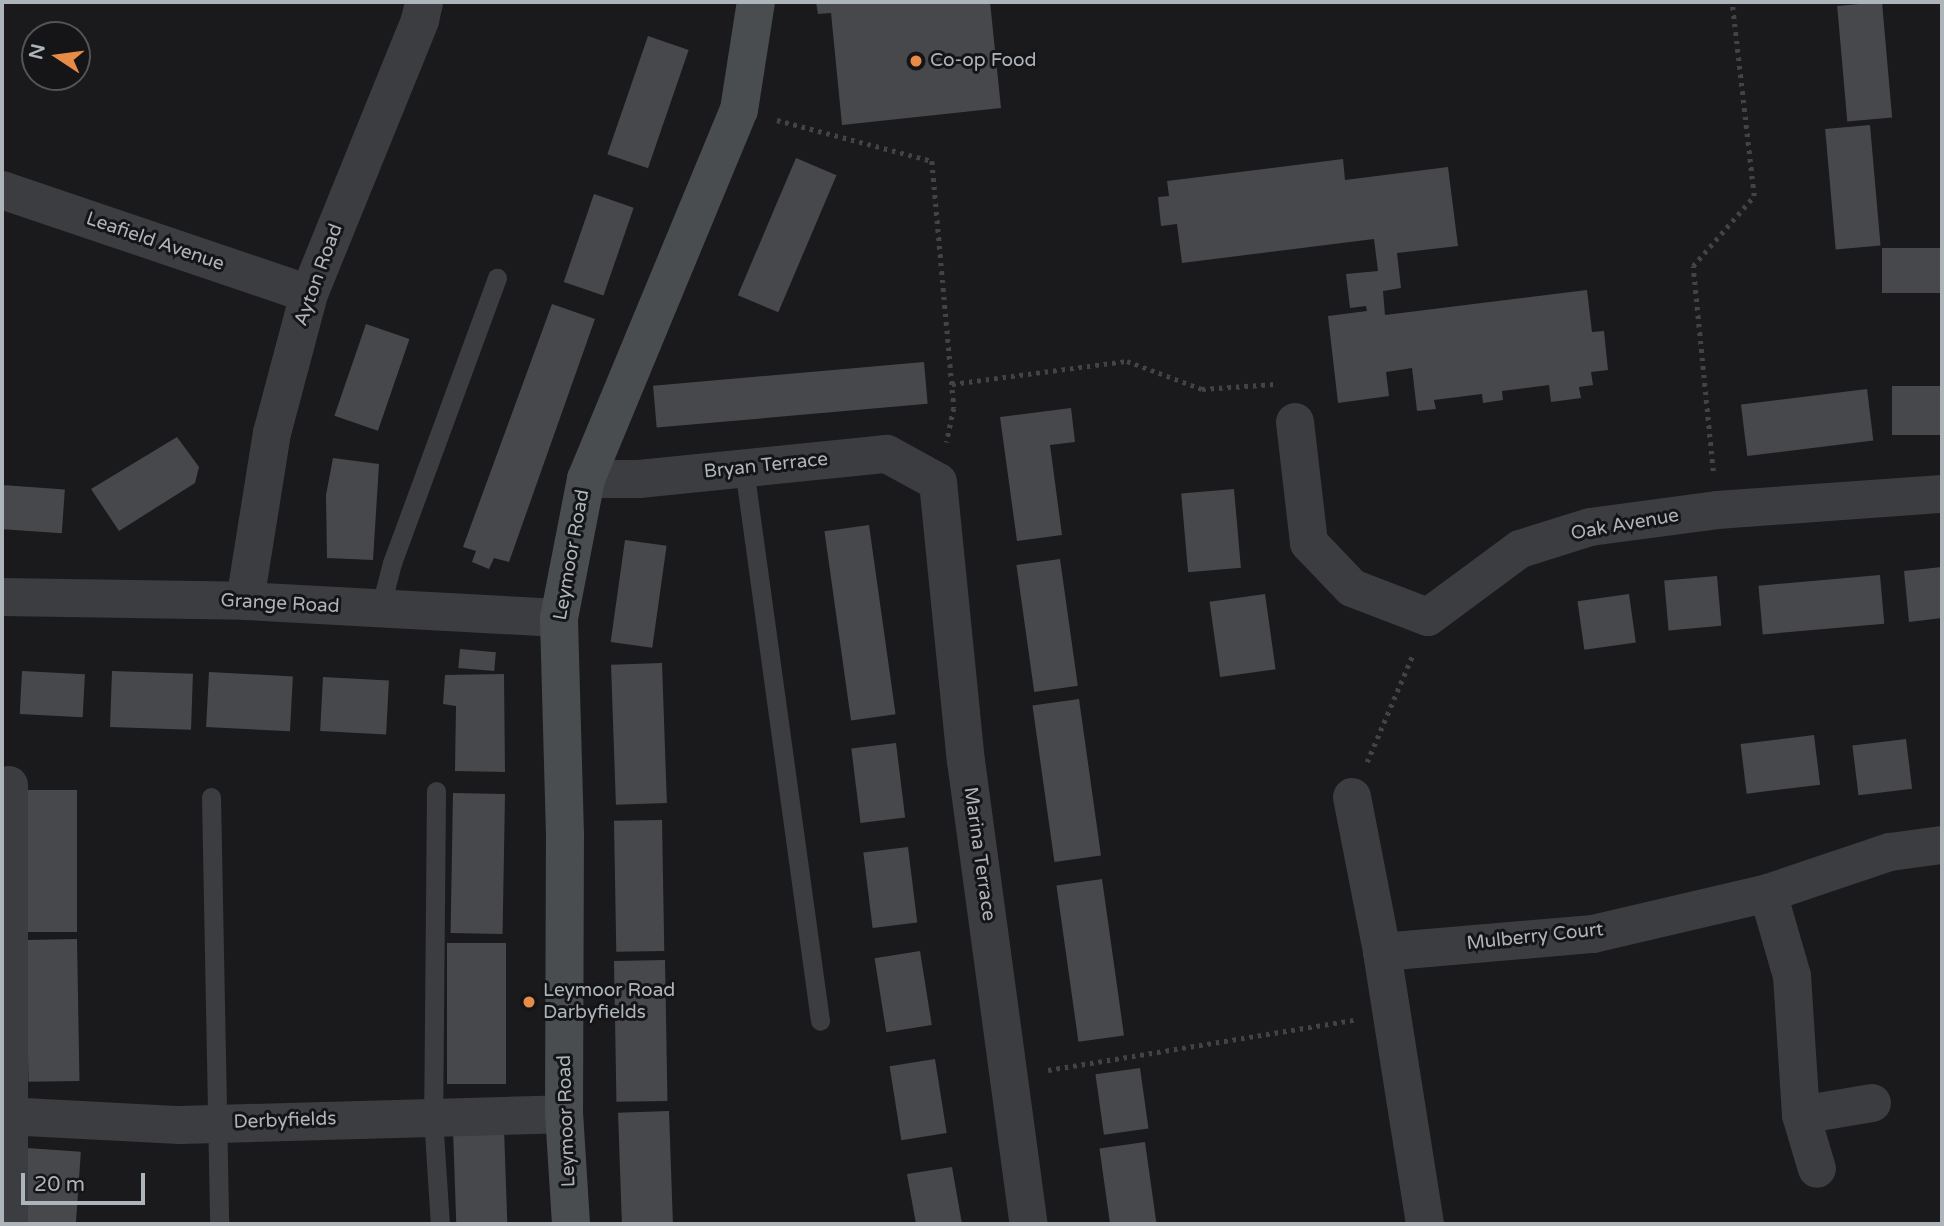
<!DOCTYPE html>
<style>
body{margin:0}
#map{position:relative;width:1944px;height:1226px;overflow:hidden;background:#1a1a1c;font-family:"Varela Round",sans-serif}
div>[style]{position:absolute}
.building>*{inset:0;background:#47484c;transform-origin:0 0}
.path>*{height:4.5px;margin-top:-2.25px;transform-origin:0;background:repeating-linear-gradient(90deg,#414447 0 3.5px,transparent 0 8.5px)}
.lane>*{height:19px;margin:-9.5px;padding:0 9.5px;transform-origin:9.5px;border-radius:9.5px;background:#3b3d40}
.street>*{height:38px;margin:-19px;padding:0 19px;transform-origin:19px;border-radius:19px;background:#3b3d40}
.secondary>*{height:38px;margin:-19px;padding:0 19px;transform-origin:19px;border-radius:19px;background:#494d50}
.dots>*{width:19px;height:19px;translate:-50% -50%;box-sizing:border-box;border:4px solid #151517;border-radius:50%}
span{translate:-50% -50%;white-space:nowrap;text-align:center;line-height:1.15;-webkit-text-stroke:6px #151517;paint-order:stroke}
.poi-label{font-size:19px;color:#adb4ba}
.left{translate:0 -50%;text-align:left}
.street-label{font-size:19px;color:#adb4ba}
.frame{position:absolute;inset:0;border:4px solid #adb4ba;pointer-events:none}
.north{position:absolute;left:21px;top:21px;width:70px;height:70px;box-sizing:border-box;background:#151517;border:2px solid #525558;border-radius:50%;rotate:283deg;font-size:19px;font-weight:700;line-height:28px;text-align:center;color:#adb4ba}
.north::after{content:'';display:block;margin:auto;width:24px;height:32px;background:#e78b47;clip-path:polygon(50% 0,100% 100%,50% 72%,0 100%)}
.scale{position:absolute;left:21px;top:1173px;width:124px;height:32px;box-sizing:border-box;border:4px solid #adb4ba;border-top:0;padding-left:9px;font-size:21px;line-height:24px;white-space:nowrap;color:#adb4ba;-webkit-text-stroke:5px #151517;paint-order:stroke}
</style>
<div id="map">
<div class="building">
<div style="clip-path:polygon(816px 2px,990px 2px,1001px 108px,842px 125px,831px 13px,818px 14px)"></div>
<div style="left:1882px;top:2px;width:116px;height:45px;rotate:85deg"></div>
<div style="left:648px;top:36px;width:43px;height:125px;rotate:19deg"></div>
<div style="left:1870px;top:125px;width:121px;height:45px;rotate:85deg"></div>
<div style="left:796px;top:158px;width:44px;height:149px;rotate:23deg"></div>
<div style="clip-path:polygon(1343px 159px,1345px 180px,1448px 167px,1458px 246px,1397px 253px,1401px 288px,1383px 291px,1385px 315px,1587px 290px,1592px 332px,1604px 331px,1608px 370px,1591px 372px,1593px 385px,1579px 387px,1581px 398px,1551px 402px,1549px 385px,1502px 391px,1503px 400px,1483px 403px,1482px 394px,1434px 400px,1436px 409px,1417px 411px,1412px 368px,1386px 372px,1389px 396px,1338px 403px,1328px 316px,1367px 311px,1366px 306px,1350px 308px,1346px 274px,1378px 271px,1374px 239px,1182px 263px,1177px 224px,1161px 226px,1158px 197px,1169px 196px,1167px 181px)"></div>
<div style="left:594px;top:194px;width:42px;height:93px;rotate:19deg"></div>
<div style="left:1942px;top:248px;width:45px;height:60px;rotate:90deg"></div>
<div style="clip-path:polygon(552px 304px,595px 319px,509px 562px,494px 558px,489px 569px,472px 562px,476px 551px,463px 547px)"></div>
<div style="left:366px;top:324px;width:46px;height:97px;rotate:19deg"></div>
<div style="left:924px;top:362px;width:42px;height:272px;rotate:85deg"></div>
<div style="left:1942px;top:386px;width:49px;height:50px;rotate:90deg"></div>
<div style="left:1867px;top:389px;width:52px;height:127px;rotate:83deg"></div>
<div style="clip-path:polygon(1071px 408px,1075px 442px,1050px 445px,1062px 535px,1017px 541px,1000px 417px)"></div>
<div style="clip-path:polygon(177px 437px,199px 467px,195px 483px,119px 531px,91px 489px)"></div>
<div style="clip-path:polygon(333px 458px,379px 464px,373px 560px,327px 558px,326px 495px)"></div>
<div style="left:2px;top:485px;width:63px;height:44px;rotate:4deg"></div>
<div style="left:1234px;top:489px;width:79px;height:53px;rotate:85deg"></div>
<div style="left:869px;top:525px;width:191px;height:45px;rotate:82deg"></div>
<div style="left:625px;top:540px;width:42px;height:103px;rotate:8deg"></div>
<div style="left:1060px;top:559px;width:128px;height:44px;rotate:82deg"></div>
<div style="clip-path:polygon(1942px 567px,1942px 618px,1909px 622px,1904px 571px)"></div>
<div style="left:1880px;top:575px;width:49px;height:122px;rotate:85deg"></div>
<div style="left:1717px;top:576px;width:50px;height:53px;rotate:85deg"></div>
<div style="left:1265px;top:594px;width:76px;height:56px;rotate:82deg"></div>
<div style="left:1629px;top:594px;width:49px;height:52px;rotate:82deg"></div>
<div style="left:460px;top:649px;width:36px;height:19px;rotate:5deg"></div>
<div style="left:662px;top:663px;width:140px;height:51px;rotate:88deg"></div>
<div style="left:22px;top:671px;width:63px;height:43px;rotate:3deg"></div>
<div style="left:112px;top:671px;width:81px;height:56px;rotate:2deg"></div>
<div style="left:209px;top:672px;width:84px;height:55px;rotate:3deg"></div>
<div style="clip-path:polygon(504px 674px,505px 772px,455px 771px,456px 706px,443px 704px,445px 675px)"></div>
<div style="left:323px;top:677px;width:66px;height:54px;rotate:3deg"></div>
<div style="left:1079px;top:699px;width:158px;height:47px;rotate:82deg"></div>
<div style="left:1814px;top:735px;width:50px;height:74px;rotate:83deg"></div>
<div style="left:1906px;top:739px;width:50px;height:54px;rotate:83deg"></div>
<div style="left:896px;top:743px;width:75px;height:45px;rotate:83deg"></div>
<div style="left:77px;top:790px;width:142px;height:53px;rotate:90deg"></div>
<div style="left:505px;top:794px;width:140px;height:52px;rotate:91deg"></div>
<div style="left:662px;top:820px;width:131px;height:48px;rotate:89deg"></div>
<div style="left:908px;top:847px;width:76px;height:45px;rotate:83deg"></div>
<div style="left:1102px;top:879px;width:158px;height:46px;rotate:82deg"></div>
<div style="left:77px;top:939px;width:142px;height:51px;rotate:89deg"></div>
<div style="left:447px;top:943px;width:59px;height:141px"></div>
<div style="left:920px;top:951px;width:75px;height:46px;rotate:81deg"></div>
<div style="left:665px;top:960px;width:141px;height:51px;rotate:89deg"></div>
<div style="left:935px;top:1059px;width:75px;height:46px;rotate:81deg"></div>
<div style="left:1140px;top:1068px;width:61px;height:45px;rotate:82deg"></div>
<div style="left:669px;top:1111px;width:113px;height:51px;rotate:88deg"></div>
<div style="left:504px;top:1129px;width:95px;height:51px;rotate:88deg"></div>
<div style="left:1145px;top:1142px;width:83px;height:46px;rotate:82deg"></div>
<div style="left:27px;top:1148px;width:54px;height:76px;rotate:4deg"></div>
<div style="clip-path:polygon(952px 1167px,962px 1224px,916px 1224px,907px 1174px)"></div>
</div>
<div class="path">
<div style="left:777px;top:120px;width:160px;rotate:14.8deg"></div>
<div style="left:932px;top:161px;width:248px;rotate:84.9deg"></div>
<div style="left:954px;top:408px;width:35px;rotate:102deg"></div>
<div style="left:952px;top:384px;width:177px;rotate:-7.5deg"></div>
<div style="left:1127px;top:361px;width:80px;rotate:20.5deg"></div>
<div style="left:1202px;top:389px;width:74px;rotate:-3.9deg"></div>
<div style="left:1713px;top:471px;width:206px;rotate:-95.6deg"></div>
<div style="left:1693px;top:266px;width:93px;rotate:-48.9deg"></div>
<div style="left:1754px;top:196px;width:195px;rotate:-96.5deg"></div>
<div style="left:1367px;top:762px;width:117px;rotate:-66.9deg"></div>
<div style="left:1048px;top:1070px;width:310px;rotate:-9.3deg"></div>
</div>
<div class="lane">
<div style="left:744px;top:468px;width:558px;rotate:82.17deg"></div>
<div style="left:380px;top:609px;width:48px;rotate:-75.4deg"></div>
<div style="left:392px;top:563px;width:304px;rotate:-69.8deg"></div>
<div style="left:436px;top:791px;width:326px;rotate:90.5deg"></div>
<div style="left:433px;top:1117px;width:107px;rotate:86.3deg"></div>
<div style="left:211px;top:797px;width:427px;rotate:88.9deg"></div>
</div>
<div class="street">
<div style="left:2px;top:190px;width:324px;rotate:18.7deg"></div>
<div style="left:1295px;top:422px;width:122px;rotate:83.4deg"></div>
<div style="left:1309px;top:543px;width:62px;rotate:46.3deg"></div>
<div style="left:1352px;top:588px;width:81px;rotate:20.9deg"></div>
<div style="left:1428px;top:617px;width:114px;rotate:-36.5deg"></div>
<div style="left:1520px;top:549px;width:73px;rotate:-17.4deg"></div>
<div style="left:1590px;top:527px;width:128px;rotate:-7.6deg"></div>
<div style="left:1717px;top:510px;width:226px;rotate:-4.1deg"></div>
<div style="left:586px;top:479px;width:53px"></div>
<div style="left:639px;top:479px;width:249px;rotate:-5.8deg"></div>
<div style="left:887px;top:454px;width:58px;rotate:28.8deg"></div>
<div style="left:938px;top:482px;width:280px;rotate:84.3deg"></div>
<div style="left:966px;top:761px;width:467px;rotate:82.3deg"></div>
<div style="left:2px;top:597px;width:243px;rotate:0.9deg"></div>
<div style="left:245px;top:601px;width:314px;rotate:3.1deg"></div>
<div style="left:245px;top:601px;width:170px;rotate:-80.9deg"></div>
<div style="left:272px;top:433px;width:144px;rotate:-75.1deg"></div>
<div style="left:309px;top:294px;width:296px;rotate:-67.9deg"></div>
<div style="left:420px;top:20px;width:18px;rotate:-77deg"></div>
<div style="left:1352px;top:797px;width:158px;rotate:79deg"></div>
<div style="left:1768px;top:893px;width:86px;rotate:73.9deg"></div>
<div style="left:1792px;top:976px;width:139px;rotate:86.3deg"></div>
<div style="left:1801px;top:1115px;width:56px;rotate:73.5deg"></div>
<div style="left:1801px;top:1115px;width:72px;rotate:-9.6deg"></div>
<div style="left:6px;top:1116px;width:174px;rotate:3deg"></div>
<div style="left:180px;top:1125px;width:384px;rotate:-1.6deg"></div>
<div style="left:9px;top:1224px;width:439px;rotate:-90deg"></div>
<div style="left:1425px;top:1224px;width:275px;rotate:-99deg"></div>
<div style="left:1382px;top:952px;width:212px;rotate:-4.9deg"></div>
<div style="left:1593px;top:934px;width:180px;rotate:-13.2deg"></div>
<div style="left:1768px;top:893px;width:129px;rotate:-18.6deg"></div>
<div style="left:1890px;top:852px;width:52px;rotate:-7.7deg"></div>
</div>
<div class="secondary">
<div style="left:571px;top:1224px;width:110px;rotate:-93.6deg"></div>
<div style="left:564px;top:1114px;width:279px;rotate:-89.8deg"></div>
<div style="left:565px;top:835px;width:217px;rotate:-91.6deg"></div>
<div style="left:559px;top:618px;width:142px;rotate:-79deg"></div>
<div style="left:586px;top:479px;width:399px;rotate:-67.5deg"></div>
<div style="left:739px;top:110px;width:109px;rotate:-81.1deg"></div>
</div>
<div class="dots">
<div style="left:916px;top:61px;background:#e78b47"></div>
<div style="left:529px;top:1002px;background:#e78b47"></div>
</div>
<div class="poi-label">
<span class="left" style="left:930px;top:61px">Co-op Food</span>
<span class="left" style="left:543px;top:1002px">Leymoor Road<br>Darbyfields</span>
</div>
<div class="street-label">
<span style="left:155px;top:242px;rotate:19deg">Leafield Avenue</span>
<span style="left:319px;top:275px;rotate:-70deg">Ayton Road</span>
<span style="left:766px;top:466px;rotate:-6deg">Bryan Terrace</span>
<span style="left:1625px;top:525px;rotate:-10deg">Oak Avenue</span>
<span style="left:572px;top:555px;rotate:-80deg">Leymoor Road</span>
<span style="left:280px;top:604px;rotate:3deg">Grange Road</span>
<span style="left:979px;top:854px;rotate:82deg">Marina Terrace</span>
<span style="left:1535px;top:937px;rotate:-6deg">Mulberry Court</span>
<span style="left:285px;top:1121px;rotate:-2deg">Derbyfields</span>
<span style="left:567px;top:1121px;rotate:-92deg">Leymoor Road</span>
</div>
<div class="frame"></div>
<div class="north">N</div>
<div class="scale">20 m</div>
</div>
